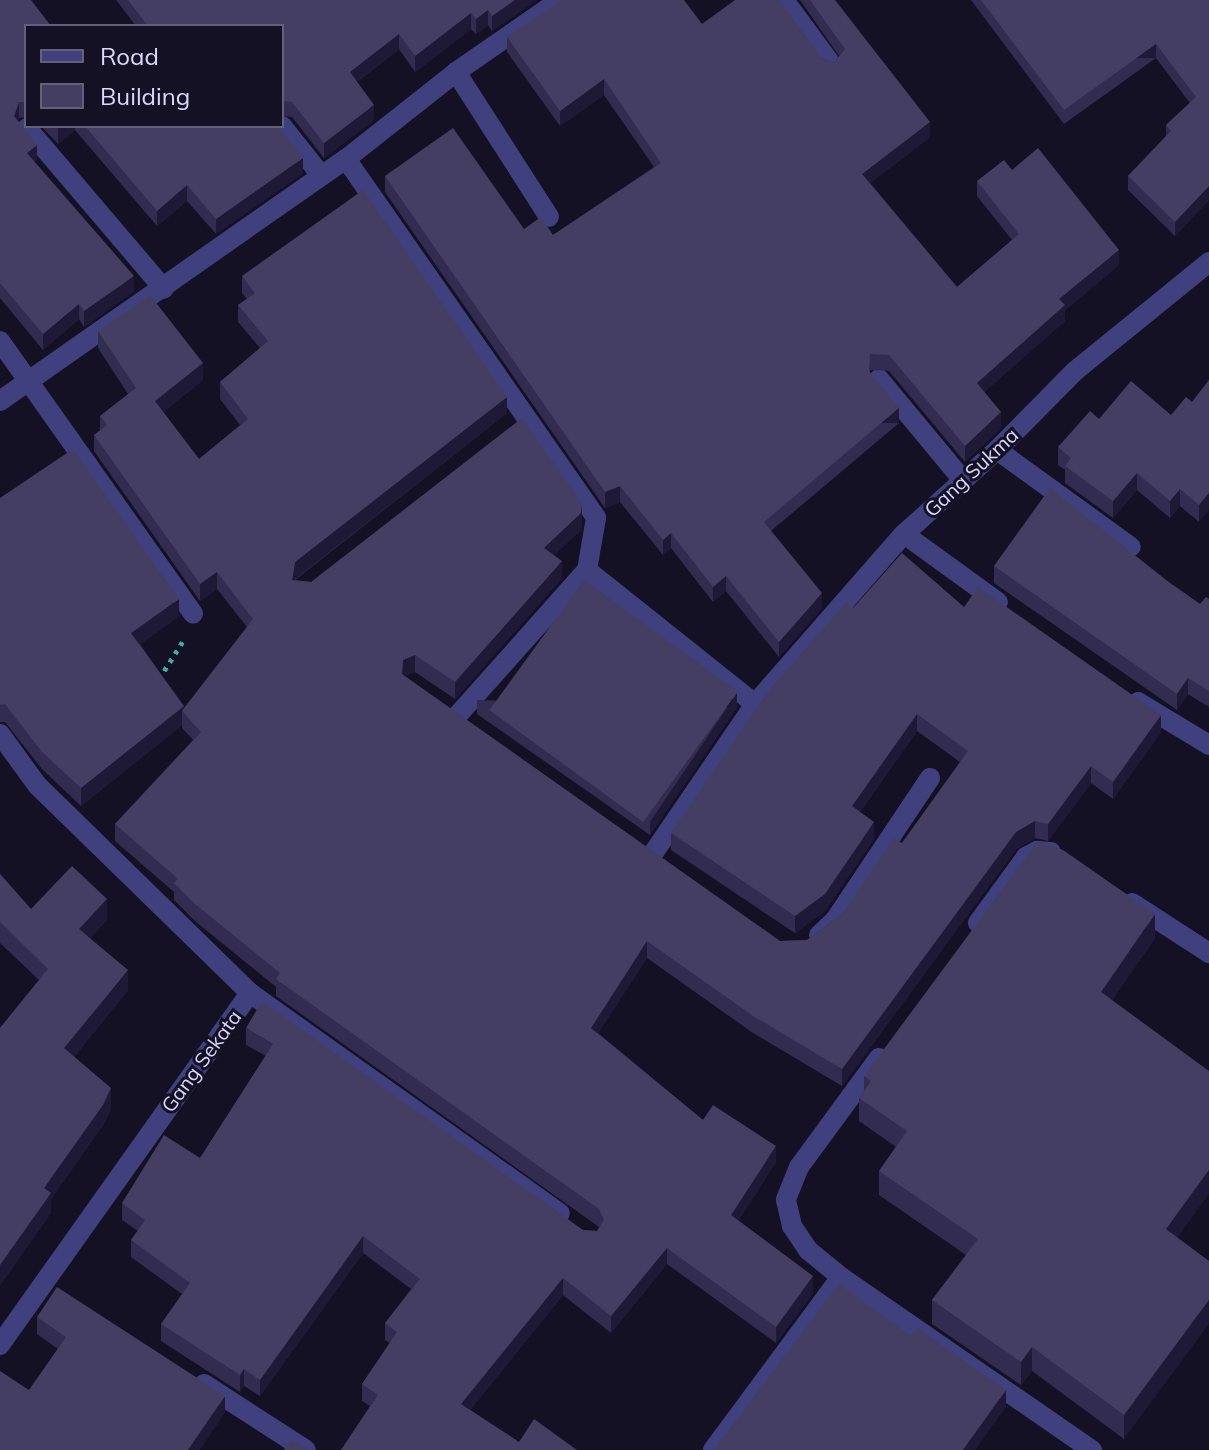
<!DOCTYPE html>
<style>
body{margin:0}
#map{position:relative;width:1209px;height:1450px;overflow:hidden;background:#141124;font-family:Mulish,sans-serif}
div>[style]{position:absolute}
.path>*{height:5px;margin-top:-2.5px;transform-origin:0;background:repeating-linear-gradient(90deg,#3aaca3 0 4px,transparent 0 10px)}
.minor>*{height:20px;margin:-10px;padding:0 10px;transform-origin:10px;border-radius:10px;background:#41407e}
.wall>*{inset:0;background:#322c50}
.shaded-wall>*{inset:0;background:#1e1937;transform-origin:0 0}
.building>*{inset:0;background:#443e62;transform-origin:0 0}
span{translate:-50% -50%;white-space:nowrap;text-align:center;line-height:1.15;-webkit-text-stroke:6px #141124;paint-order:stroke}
.street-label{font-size:20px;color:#dad7fb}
.legend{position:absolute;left:24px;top:24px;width:260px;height:104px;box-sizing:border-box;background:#141124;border:2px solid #63607a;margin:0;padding:10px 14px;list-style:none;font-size:24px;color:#dad7fb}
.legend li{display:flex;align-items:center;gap:16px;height:40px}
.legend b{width:40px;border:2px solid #63607a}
</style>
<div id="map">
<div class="path">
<div style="left:159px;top:679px;width:45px;rotate:-57.7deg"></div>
</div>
<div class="minor">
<div style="left:784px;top:0;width:81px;rotate:53.6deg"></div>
<div style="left:456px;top:72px;width:172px;rotate:57.3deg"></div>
<div style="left:282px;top:126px;width:61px;rotate:51.6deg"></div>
<div style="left:27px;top:128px;width:211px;rotate:49.6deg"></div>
<div style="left:346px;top:159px;width:437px;rotate:55.1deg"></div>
<div style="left:596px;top:518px;width:53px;rotate:99.8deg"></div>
<div style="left:587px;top:570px;width:195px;rotate:131.7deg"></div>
<div style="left:0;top:341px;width:334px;rotate:54.7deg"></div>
<div style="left:879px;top:379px;width:131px;rotate:50.3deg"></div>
<div style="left:0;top:401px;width:422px;rotate:-35deg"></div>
<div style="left:346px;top:159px;width:140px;rotate:-38.3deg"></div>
<div style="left:456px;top:72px;width:126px;rotate:-34.7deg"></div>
<div style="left:997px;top:450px;width:165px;rotate:35.9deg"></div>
<div style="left:904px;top:534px;width:116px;rotate:35.9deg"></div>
<div style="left:587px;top:570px;width:215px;rotate:38.6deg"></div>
<div style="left:1138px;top:702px;width:83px;rotate:31.2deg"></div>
<div style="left:0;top:734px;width:63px;rotate:54deg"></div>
<div style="left:37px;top:785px;width:298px;rotate:44.3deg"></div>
<div style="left:250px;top:993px;width:432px;rotate:125.4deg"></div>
<div style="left:652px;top:855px;width:183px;rotate:-55.7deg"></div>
<div style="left:755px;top:704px;width:226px;rotate:-48.8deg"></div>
<div style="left:904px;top:534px;width:125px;rotate:-42.1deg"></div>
<div style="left:997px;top:450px;width:111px;rotate:-45.4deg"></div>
<div style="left:1075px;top:371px;width:173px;rotate:-39.1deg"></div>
<div style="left:1132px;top:903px;width:92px;rotate:33deg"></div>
<div style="left:978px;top:923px;width:82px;rotate:-54deg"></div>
<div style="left:1026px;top:857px;width:13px;rotate:-29deg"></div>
<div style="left:1037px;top:851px;width:14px;rotate:4deg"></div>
<div style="left:819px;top:935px;width:22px;rotate:-43deg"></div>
<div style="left:835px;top:920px;width:171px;rotate:-56.2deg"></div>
<div style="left:250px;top:993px;width:380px;rotate:35.4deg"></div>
<div style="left:879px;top:1058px;width:135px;rotate:126.3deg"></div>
<div style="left:799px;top:1167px;width:35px;rotate:112deg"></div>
<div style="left:786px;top:1200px;width:27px;rotate:77deg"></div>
<div style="left:792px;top:1226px;width:29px;rotate:56deg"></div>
<div style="left:808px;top:1250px;width:43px;rotate:39.3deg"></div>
<div style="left:841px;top:1277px;width:305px;rotate:34.6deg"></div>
<div style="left:204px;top:1384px;width:121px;rotate:32.9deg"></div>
<div style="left:713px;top:1450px;width:215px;rotate:-53.5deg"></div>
</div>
<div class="wall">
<div style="clip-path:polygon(0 0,26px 26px,26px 117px,19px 118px,18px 121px,37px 160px,34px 162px,134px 291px,84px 327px,79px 319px,43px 350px,0 298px)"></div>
<div style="clip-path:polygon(116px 0,537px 0,492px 31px,488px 25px,476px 34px,471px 29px,415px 72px,399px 49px,357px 82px,374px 120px,324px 158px,292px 117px,282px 116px,282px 26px,136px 26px)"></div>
<div style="clip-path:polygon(800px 0,835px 0,930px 137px,870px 183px,957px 287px,1012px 240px,977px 196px,977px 181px,1012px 170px,1119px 265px,1065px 310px,1065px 321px,984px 392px,1001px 428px,965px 462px,889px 371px,870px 370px,870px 373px,899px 423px,771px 531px,822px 608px,779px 657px,726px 591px,713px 602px,671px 548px,663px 555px,620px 502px,605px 508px,385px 192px,385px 176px,524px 229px,553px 235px,654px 167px,604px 95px,560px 126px,507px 52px,507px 37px,702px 24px,822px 58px,834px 63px,839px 56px)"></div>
<div style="clip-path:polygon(971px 0,1209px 0,1209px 200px,1175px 236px,1128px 190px,1128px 176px,1166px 136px,1166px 125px,1190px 103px,1156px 58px,1064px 124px)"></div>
<div style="clip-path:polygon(41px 126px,278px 126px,303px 173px,216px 234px,187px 201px,157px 226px,75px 130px,58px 144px)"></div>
<div style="clip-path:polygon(242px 276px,507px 413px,295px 580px,311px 582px,582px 521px,581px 530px,554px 555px,562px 578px,455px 699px,415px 672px,404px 676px,780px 941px,807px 940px,843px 913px,902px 843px,960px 762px,917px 731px,860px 812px,874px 839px,825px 911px,795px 933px,671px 850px,671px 833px,853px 608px,964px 607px,1161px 732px,1113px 799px,1091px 783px,1048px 841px,1035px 838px,1016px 849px,842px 1086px,753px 1033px,647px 958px,598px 1033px,703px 1120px,776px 1162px,738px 1221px,813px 1293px,776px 1343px,667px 1264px,611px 1333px,563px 1295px,470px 1410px,519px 1442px,577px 1450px,341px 1450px,370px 1406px,362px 1401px,362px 1384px,390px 1343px,385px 1340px,385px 1323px,411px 1289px,363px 1253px,260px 1396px,244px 1386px,240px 1392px,161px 1341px,161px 1324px,182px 1294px,131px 1257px,131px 1240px,138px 1231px,122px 1220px,122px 1203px,200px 1158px,266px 1056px,246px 1045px,246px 1028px,583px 1230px,597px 1231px,599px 1227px,276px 996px,276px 987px,195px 921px,174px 900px,174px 892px,115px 841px,115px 824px,193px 740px,182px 728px,182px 725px,81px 806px,42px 769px,5px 722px,0 722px,0 498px,179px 616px,140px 644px,184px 708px,247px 627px,217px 589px,200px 601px,94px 451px,94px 435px,100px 431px,100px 416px,128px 394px,98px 348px,98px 331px,203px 380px,163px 412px,199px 459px,240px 425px,220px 399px,220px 382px,260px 348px,238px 322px,238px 305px,247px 299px,242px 293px)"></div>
<div style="clip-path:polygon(1209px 380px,1199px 522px,1180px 506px,1170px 518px,1137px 490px,1113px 518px,1065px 483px,1065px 470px,1058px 465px,1058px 447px,1099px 419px,1171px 415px,1192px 402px)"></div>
<div style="clip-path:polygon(994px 566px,1170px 583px,1200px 604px,1209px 599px,1209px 707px,1188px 694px,1177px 710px,994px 583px)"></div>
<div style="clip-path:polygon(477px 700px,737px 707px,650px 835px,477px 714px)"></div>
<div style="clip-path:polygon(0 874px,31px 909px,107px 920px,90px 938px,128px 990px,74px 1057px,111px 1109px,103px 1125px,51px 1199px,51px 1213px,0 1285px,0 1028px,39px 980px,0 943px)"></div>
<div style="clip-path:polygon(1155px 938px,1112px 1000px,1177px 1238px,1124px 1439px,1032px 1371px,1021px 1385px,932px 1324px,932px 1300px,966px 1255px,879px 1195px,879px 1171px,896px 1147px,859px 1121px,859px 1098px,864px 1091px,864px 1076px)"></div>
<div style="clip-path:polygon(37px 1317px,225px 1413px,29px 1390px,58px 1349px,37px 1334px)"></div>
</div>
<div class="shaded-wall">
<div style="clip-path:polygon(515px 0,537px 0,492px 31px,492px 16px)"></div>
<div style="clip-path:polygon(488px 10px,488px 25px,476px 34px,476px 19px)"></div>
<div style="clip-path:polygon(471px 13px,471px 29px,415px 72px,415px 56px)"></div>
<div style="clip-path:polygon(399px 34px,399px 49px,350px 87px,350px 72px)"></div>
<div style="left:1156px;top:44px;width:14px;height:113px;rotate:90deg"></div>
<div style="clip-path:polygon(604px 79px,604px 95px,560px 126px,560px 111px)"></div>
<div style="clip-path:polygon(19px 102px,19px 118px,14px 131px,14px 116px)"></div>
<div style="clip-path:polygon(374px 105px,374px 120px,324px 158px,324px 143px)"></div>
<div style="clip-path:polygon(930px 122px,930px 137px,862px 189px,862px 174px)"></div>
<div style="clip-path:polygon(61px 126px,75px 126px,75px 130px,58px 144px,58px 129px)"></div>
<div style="clip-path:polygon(37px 145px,37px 160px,27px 168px,27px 153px)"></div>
<div style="clip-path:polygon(303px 158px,303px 173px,216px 234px,216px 219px)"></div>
<div style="clip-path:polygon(187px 185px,187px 201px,157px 226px,157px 211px)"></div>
<div style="clip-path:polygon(1209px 186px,1209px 200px,1175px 236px,1175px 222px)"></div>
<div style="clip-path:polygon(1119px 250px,1119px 265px,1065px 310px,1065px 321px,977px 398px,977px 383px,1059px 299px)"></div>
<div style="clip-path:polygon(134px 276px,134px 291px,84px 327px,84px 311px)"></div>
<div style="clip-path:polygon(79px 304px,79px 319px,43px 350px,43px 334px)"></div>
<div style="clip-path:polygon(203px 363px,203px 380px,155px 418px,155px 401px)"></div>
<div style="clip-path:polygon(507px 397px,507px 413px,295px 579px,292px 596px,292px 580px,295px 562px)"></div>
<div style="left:899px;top:408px;width:15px;height:177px;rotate:90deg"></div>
<div style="clip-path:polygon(1001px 412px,1001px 428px,965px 462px,965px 446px)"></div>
<div style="clip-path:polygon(1137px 473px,1137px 490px,1113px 518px,1113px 501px)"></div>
<div style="clip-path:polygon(620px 486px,620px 502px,605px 508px,605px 492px)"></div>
<div style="clip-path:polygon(1180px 489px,1180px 506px,1170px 518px,1170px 501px)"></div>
<div style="clip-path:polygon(1209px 493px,1209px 510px,1199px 522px,1199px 505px)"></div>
<div style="clip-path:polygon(582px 504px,582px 521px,581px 530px,544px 565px,544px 548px)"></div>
<div style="clip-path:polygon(671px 533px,671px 548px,663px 555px,663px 540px)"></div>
<div style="clip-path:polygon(562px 561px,562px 578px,455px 699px,455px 682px)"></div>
<div style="clip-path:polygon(217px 572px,217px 589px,200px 601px,200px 584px)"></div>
<div style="clip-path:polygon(726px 576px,726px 591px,713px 602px,713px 587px)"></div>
<div style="clip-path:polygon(822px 593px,822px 608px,779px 657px,779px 642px)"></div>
<div style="clip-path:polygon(179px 599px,179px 616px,131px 650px,131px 633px)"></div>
<div style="clip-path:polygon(415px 655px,415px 672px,403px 677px,402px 674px,403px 660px)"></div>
<div style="clip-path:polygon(1188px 678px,1188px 694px,1177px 710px,1177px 694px)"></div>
<div style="clip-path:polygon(737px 693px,737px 707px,650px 835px,650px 822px)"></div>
<div style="clip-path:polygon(184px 706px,184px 713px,182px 711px,182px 725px,81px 806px,81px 788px)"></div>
<div style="clip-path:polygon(917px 714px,917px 731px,852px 823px,852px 806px)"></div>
<div style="clip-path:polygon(1161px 715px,1161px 732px,1113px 799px,1113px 782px)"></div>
<div style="clip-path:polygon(1091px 766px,1091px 783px,1048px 841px,1048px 824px)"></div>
<div style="clip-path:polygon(1035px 821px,1035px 838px,1016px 849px,842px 1086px,842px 1069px,1016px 832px)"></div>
<div style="clip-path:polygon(874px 822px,874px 839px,825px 911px,795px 933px,795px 916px)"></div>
<div style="clip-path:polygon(107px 899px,107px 920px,79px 950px,79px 929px)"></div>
<div style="clip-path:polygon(1155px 914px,1155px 938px,1101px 1016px,1101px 992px)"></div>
<div style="clip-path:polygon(647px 941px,647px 958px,591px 1044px,591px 1028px)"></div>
<div style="clip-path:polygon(128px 970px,128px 990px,64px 1069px,64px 1048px)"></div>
<div style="clip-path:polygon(111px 1088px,111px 1109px,103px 1125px,51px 1199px,51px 1213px,0 1285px,0 1265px,44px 1188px)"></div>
<div style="clip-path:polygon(776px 1146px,776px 1162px,731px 1232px,731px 1215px)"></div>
<div style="clip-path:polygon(1209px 1170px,1209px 1194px,1166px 1253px,1166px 1229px)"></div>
<div style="clip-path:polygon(363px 1236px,363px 1253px,260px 1396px,260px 1380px)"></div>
<div style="clip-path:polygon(667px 1248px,667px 1264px,611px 1333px,611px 1316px)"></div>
<div style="clip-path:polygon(813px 1276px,813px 1293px,776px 1343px,776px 1327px)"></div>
<div style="clip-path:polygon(563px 1278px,563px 1295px,461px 1421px,461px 1404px)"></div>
<div style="clip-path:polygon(1209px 1300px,1209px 1324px,1124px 1439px,1124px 1415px)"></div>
<div style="clip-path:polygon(1032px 1347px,1032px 1371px,1021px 1385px,1021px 1362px)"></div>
<div style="clip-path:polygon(244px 1369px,244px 1386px,240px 1392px,240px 1375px)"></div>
<div style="clip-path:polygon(1006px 1390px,1006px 1407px,975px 1450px,963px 1450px)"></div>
<div style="clip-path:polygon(225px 1396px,225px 1413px,200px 1450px,188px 1450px)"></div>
</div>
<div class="building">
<div style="clip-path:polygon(0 0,31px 0,51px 26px,26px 26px,26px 102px,19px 102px,14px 116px,37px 145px,27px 153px,134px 276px,84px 311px,79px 304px,43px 334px,0 283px)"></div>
<div style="clip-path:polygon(128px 0,515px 0,492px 16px,488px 10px,476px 19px,471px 13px,415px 56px,399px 34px,350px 72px,374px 105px,324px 143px,292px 102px,282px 101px,282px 26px,148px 26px)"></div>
<div style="clip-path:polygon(561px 0,684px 0,702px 24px,735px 0,779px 0,822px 58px,834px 63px,845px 49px,810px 0,835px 0,930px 122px,862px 174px,957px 287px,1019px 234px,977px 181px,1004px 160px,1012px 170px,1038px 148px,1119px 250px,1059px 299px,1065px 305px,977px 383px,1001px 412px,965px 446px,889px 355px,870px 354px,869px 371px,899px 408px,764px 522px,822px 593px,779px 642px,726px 576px,713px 587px,671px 533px,663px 540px,620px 486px,605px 492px,385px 176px,453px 128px,524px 229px,541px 217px,553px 235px,661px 163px,604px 79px,560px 111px,507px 37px)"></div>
<div style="clip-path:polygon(981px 0,1209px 0,1209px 186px,1175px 222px,1128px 176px,1171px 131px,1166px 125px,1196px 97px,1156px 44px,1064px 110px)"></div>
<div style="clip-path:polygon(85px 126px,278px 126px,303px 158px,216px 219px,187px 185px,157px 211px)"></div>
<div style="clip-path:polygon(363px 190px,507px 397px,295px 562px,292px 580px,311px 582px,522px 418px,582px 504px,581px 513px,544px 548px,562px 561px,455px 682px,415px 655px,403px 660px,402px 674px,780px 941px,807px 940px,843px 913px,894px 838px,902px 843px,968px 751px,917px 714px,852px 806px,874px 822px,825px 894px,795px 916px,671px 833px,770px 689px,847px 602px,853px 608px,902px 553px,964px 607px,978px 587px,1161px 715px,1113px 782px,1091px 766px,1048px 824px,1035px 821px,1016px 832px,842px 1069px,753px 1016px,647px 941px,591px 1028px,703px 1120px,713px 1105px,776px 1146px,731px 1215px,813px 1276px,776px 1327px,667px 1248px,611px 1316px,563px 1278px,461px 1404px,519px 1442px,534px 1419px,577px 1450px,341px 1450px,378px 1395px,362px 1384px,397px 1332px,385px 1323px,420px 1279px,363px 1236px,260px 1380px,244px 1369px,240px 1375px,161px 1324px,190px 1283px,131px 1240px,145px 1220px,122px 1203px,164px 1135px,200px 1158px,273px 1044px,246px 1028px,262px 1001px,583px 1230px,597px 1231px,604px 1220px,599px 1209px,276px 979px,280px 973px,195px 904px,174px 883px,178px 879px,115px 824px,201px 732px,182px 711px,253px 619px,217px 572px,200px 584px,94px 435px,107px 425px,100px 416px,136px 388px,98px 331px,150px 295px,203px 363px,155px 401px,199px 459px,248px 419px,220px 382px,268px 341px,238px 305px,255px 293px,242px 276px)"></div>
<div style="clip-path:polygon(1209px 380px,1209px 493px,1199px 505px,1180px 489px,1170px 501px,1137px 473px,1113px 501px,1065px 466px,1071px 458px,1058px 447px,1090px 411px,1099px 419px,1131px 381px,1171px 415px,1186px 397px,1192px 402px)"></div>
<div style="clip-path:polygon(73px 449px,179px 599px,131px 633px,184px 706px,81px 788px,42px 752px,5px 704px,0 705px,0 498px)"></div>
<div style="clip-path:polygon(1050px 488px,1170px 583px,1200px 604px,1206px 597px,1209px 599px,1209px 691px,1188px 678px,1177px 694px,994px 566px)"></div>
<div style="left:584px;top:580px;width:190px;height:161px;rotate:36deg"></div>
<div style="clip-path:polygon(1038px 841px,1063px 850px,1155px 914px,1101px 992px,1209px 1071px,1209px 1170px,1166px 1229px,1209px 1261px,1209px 1300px,1124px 1415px,1032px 1347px,1021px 1362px,932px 1300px,978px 1239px,879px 1171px,907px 1131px,859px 1098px,871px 1081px,864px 1076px)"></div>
<div style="clip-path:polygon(72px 866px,107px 899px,79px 929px,128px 970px,64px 1048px,111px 1088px,103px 1105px,44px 1188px,51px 1193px,0 1265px,0 1028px,48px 969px,0 922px,0 874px,31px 909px)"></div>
<div style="clip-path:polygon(839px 1284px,911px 1336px,917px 1328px,1006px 1390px,963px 1450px,714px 1450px)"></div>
<div style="clip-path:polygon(57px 1287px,225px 1396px,188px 1450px,0 1450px,0 1371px,29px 1390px,66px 1337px,37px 1317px)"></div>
<div style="clip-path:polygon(291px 1439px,310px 1450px,284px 1450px)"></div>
</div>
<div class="street-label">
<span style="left:971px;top:472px;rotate:-43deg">Gang Sukma</span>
<span style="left:201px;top:1061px;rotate:-54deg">Gang Sekata</span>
</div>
<ul class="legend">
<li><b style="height:10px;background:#41407e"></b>Road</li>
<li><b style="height:22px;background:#443e62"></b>Building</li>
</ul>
</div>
